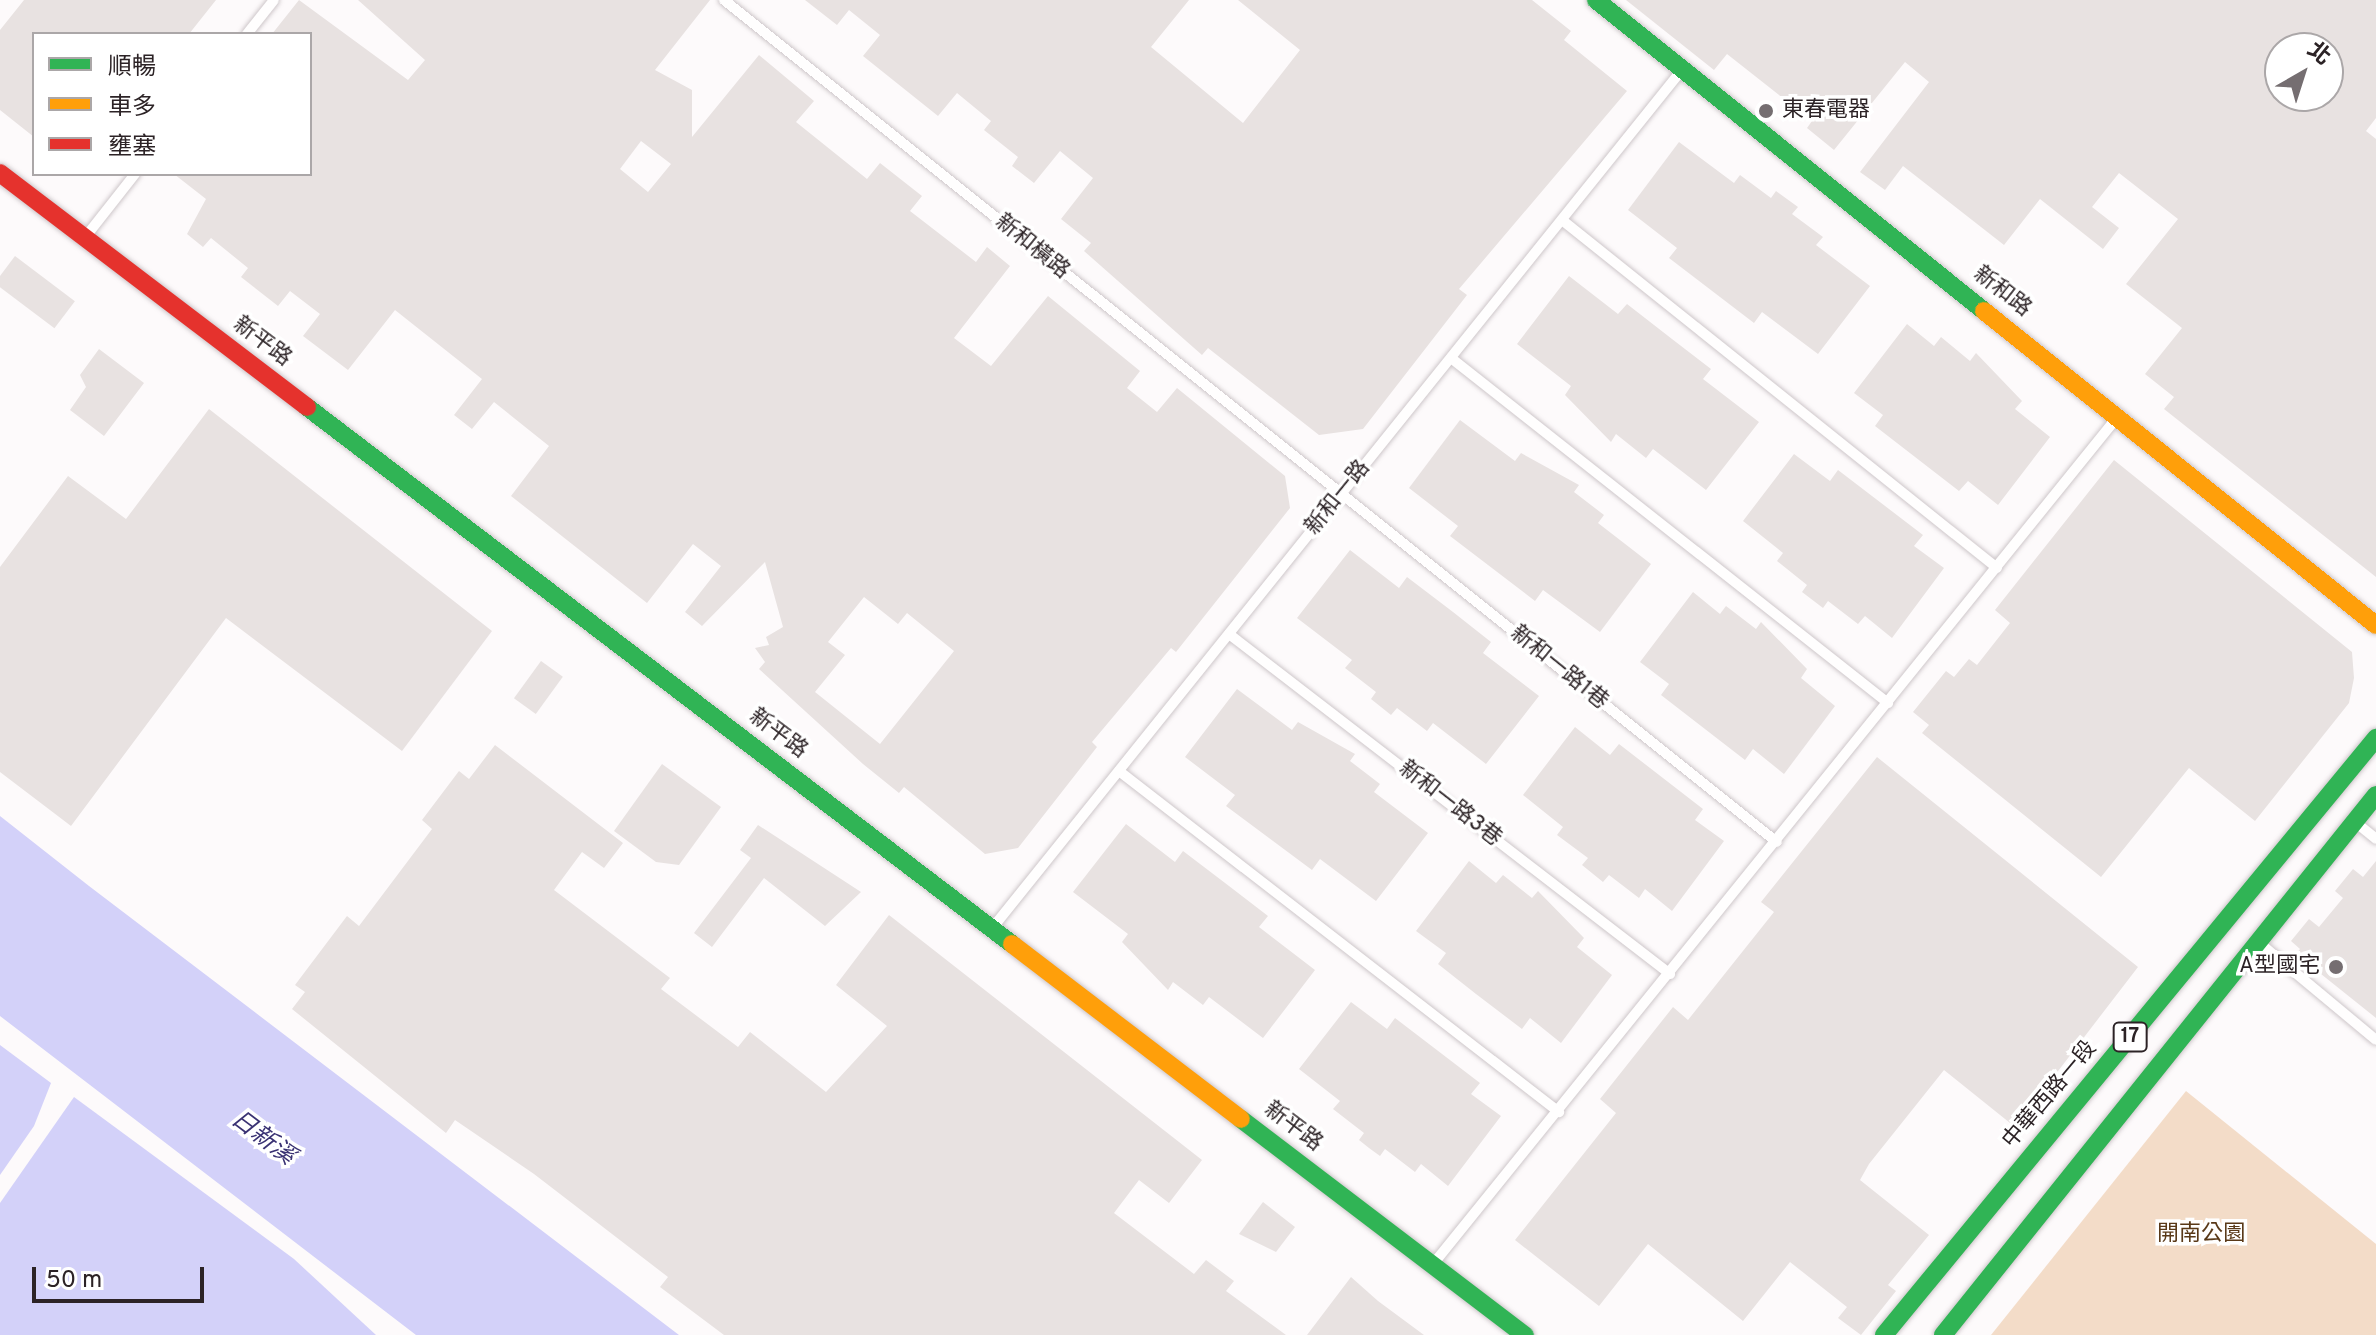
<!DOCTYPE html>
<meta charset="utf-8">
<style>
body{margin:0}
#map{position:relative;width:2376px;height:1335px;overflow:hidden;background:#fdfafb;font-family:Overpass,"Noto Sans TC",sans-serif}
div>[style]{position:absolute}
.green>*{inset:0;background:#f3dcc8}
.water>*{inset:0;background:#d3d1f9}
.building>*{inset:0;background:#e8e2e1;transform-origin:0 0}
.roads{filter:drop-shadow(0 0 2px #cec7ca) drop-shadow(0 0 2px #cec7ca)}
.lane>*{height:10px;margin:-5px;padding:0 5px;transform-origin:5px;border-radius:5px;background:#fffefe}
.fast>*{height:18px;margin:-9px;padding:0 9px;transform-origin:9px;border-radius:9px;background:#30b455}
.slow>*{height:18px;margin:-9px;padding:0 9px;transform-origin:9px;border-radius:9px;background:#ff9f0a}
.jam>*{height:18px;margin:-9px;padding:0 9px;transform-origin:9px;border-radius:9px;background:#e5322d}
.dots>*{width:22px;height:22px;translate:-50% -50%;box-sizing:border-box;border:4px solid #fff;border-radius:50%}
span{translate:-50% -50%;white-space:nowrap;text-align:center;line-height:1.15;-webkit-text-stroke:7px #fff;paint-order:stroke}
.shield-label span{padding:2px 6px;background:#fff;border:2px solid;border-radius:6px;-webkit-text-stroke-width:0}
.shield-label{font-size:20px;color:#2c2326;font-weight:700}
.poi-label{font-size:22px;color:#2c2326}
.left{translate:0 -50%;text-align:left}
.right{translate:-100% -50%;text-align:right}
.street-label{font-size:22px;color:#2c2326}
.park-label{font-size:22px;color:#593918}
.water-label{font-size:24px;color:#3a3273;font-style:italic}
.legend{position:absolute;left:32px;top:32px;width:280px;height:144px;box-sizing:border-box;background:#fff;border:2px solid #aba7a8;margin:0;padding:10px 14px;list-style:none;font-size:24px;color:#2c2326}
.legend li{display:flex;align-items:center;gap:16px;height:40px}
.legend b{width:40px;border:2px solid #aba7a8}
.north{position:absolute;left:2264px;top:32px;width:80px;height:80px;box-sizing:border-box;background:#fff;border:2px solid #aba7a8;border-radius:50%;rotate:39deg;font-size:22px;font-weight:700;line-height:32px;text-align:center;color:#2c2326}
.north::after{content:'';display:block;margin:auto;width:28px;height:36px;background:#756e71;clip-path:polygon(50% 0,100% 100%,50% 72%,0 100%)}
.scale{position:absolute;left:32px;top:1267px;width:172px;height:36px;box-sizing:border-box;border:4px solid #2c2326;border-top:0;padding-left:10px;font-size:24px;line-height:28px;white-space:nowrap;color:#2c2326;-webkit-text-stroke:6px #fff;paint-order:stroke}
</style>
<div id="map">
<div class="green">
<div style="clip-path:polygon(2186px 1091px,2376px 1244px,2376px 1335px,1991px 1335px)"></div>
</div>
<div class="water">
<div style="clip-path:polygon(0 816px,89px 886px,679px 1335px,416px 1335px,0 1016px)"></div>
<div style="clip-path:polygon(0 1045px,51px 1083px,34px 1126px,0 1175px)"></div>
<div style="clip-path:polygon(74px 1097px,294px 1259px,376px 1335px,0 1335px,0 1203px)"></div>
</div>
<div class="building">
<div style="clip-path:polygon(24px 0,216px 0,189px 34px,34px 34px,34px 137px,0 110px,0 30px)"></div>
<div style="clip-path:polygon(evenodd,299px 0,408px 80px,425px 60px,358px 0,710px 0,655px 70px,692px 90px,692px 137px,759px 55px,814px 101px,796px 122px,867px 179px,880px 163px,922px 196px,910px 211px,976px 262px,987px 247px,1010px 266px,954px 338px,991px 366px,1048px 296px,1140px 371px,1127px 388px,1157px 412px,1177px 388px,1285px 476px,1290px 508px,1176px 652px,1171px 648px,1092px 742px,1097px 747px,1018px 848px,985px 854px,904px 787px,899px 793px,863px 764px,759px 669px,765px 662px,755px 648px,769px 645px,766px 637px,783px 627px,765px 562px,702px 626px,685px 612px,721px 566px,693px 544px,647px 603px,511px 496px,549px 446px,494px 402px,472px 429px,454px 415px,482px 379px,395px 310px,348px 370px,303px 336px,320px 314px,290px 291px,278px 306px,241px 277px,248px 268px,211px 238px,203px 247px,187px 234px,206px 199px,174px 174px,310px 174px,310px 34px,272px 34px,299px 0,641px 141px,671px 164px,648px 192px,620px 169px,641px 141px,299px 0,864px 597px,898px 624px,907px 613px,954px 651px,880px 744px,815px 692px,845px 655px,828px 642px,864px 597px)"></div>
<div style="clip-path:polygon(805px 0,1189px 0,1151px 47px,1243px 123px,1300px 50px,1238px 0,1532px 0,1571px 31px,1564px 40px,1627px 91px,1459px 289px,1467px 295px,1363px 429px,1319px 435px,1208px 348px,1202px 355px,1084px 251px,1091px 243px,1061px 219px,1093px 178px,1060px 151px,1034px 183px,1012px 166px,1018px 157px,984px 130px,991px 121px,957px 93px,938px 116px,863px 56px,880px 35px,849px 10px,837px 25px)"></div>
<div style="clip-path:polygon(evenodd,1626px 0,2376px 0,2376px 118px,2366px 131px,2376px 139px,2376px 577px,2164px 409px,2174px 397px,2145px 374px,2182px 328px,2126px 284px,2178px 219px,2119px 173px,2092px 207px,2119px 228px,2103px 249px,2040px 199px,2004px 245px,1903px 166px,1885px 190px,1860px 172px,1929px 82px,1905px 62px,1834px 150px,1807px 128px,1812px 121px,1727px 54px,1714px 70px,1626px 0,2280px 48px,2328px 48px,2328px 96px,2280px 96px,2280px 48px)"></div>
<div style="clip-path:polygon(1679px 142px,1734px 183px,1740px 175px,1771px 198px,1776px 191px,1798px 207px,1792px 214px,1823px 237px,1816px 245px,1870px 286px,1818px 354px,1762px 312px,1754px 323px,1669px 258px,1677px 248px,1628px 210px)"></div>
<div style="left:15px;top:256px;width:75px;height:34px;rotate:37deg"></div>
<div style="clip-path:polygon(1569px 276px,1618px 314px,1627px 304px,1672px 339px,1711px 369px,1703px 379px,1759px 422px,1706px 490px,1653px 449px,1646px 458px,1616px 434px,1611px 442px,1565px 395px,1571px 386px,1517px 344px)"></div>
<div style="clip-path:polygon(1907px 324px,1934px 346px,1941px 337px,1970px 361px,1976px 353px,2022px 401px,2015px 409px,2050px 437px,1998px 505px,1968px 481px,1959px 491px,1875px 426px,1883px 415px,1854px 393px)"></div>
<div style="clip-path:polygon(99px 349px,144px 383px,104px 436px,70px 410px,86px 387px,80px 375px)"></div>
<div style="clip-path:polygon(209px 409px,492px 631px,402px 751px,226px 618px,71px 826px,0 772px,0 567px,68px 476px,126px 519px)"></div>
<div style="clip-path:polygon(1460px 420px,1515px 461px,1521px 453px,1579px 485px,1574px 492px,1604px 515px,1598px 523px,1651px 564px,1600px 632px,1543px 590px,1535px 601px,1450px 536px,1458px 526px,1409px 488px)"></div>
<div style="clip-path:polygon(1794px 454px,1830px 481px,1838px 470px,1923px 535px,1914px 546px,1944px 568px,1892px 638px,1865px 616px,1858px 624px,1828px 601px,1823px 608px,1802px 592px,1807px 585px,1777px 561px,1783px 553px,1743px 521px)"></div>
<div style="clip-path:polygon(2114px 460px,2352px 652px,2354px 678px,2349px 703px,2255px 821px,2189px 768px,2101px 877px,1922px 733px,1929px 725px,1913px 712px,1946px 671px,1954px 677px,1969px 659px,1977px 665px,2010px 623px,1995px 610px)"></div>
<div style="clip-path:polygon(1350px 550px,1399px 588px,1407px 577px,1453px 612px,1491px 642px,1483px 653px,1539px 696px,1486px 764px,1433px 723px,1427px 731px,1397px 708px,1391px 715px,1371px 699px,1376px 692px,1345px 668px,1352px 660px,1297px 618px)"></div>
<div style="clip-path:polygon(1693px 592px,1720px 614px,1726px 606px,1756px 629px,1761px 622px,1807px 669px,1801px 678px,1835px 706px,1784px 774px,1753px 749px,1745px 760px,1661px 695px,1669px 684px,1640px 662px)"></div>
<div style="left:541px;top:661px;width:27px;height:46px;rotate:36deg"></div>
<div style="clip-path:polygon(1237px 689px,1292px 730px,1298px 722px,1355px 754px,1350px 761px,1380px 784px,1374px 792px,1428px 833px,1376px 901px,1320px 859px,1312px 870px,1226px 806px,1235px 795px,1185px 757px)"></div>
<div style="clip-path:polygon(1575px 727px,1610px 755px,1619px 744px,1703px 809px,1695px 820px,1724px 841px,1672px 911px,1645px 889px,1639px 898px,1609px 875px,1603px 882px,1582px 865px,1588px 858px,1557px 835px,1563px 827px,1523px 795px)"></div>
<div style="clip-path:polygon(495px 745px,623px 843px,604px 868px,582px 852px,554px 890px,670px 978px,661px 989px,738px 1047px,750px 1032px,826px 1092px,887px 1026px,836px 985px,889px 915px,1202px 1160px,1169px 1203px,1139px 1180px,1114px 1213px,1194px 1274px,1206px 1260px,1234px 1281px,1226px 1291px,1286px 1335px,724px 1335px,660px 1287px,668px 1277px,534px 1174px,455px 1120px,446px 1133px,292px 1009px,305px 992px,295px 985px,347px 916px,359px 926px,432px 829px,422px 820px,459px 771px,469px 779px)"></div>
<div style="clip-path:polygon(1877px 757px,2138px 967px,2015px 1127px,1944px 1070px,1869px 1164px,1860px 1180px,1929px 1235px,1888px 1285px,1896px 1291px,1861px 1335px,1838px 1318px,1847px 1307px,1790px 1262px,1743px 1321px,1648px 1244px,1599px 1306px,1515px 1240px,1616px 1113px,1600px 1099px,1673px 1007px,1688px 1020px,1774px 912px,1761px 902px)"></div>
<div style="clip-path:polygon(662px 764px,721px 807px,679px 865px,656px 862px,614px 831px)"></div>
<div style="clip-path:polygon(1126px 824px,1175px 862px,1183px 851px,1229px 886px,1268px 916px,1259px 927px,1315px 970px,1263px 1038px,1209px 997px,1203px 1005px,1173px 982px,1168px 990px,1122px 942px,1128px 934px,1073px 892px)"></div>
<div style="clip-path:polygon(758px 825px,861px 892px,825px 926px,764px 878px,712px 947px,694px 933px,751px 858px,740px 850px)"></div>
<div style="clip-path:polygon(1469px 861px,1496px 883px,1503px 875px,1532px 898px,1538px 891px,1584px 938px,1577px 947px,1612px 975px,1561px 1043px,1530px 1018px,1522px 1029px,1476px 994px,1438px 964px,1446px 953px,1416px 931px)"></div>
<div style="clip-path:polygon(2376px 861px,2376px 1018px,2296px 954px,2300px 949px,2291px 941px,2309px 919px,2319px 927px,2343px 898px,2335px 891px,2353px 869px,2363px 877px)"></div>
<div style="clip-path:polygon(1351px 1002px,1387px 1029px,1395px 1018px,1480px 1083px,1471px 1094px,1501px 1116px,1448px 1186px,1421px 1164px,1415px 1172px,1385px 1149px,1380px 1156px,1369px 1148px,1359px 1140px,1364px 1133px,1333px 1109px,1340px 1101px,1299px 1069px)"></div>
<div style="clip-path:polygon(1263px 1202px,1295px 1227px,1276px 1252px,1239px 1234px)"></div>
<div style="clip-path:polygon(1351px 1277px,1378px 1301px,1424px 1335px,1307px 1335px)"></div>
</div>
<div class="roads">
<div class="lane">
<div style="left:724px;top:0;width:1348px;rotate:38.65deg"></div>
<div style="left:247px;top:34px;width:43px;rotate:-51.5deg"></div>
<div style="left:1562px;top:220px;width:557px;rotate:38.66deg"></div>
<div style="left:87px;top:235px;width:78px;rotate:-51.8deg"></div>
<div style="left:1451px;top:358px;width:557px;rotate:38.29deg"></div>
<div style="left:1229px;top:634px;width:557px;rotate:37.63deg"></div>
<div style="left:1119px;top:771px;width:557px;rotate:37.78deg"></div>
<div style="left:2359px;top:825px;width:22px;rotate:39deg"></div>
<div style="left:994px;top:926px;width:1097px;rotate:-51.22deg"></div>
<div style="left:2262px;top:945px;width:148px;rotate:39.8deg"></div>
<div style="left:1434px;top:1263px;width:1084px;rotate:-51.07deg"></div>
</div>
<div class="fast">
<div style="left:1596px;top:0;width:497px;rotate:38.7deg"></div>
<div style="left:307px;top:407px;width:886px;rotate:37.3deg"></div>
<div style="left:1241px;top:1119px;width:357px;rotate:37.3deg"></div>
<div style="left:1884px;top:1335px;width:774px;rotate:-50.51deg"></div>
<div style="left:1943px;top:1335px;width:692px;rotate:-51.28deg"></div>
</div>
<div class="slow">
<div style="left:1984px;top:311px;width:502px;rotate:38.7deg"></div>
<div style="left:1012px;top:944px;width:288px;rotate:37.4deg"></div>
</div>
<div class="jam">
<div style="left:0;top:173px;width:386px;rotate:37.3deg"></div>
</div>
</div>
<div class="dots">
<div style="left:1766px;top:111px;background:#756e71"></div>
<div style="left:2336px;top:967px;background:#756e71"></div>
</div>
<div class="shield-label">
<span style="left:2130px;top:1037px">17</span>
</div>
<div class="poi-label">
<span class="left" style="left:1782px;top:111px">東春電器</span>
<span class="right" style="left:2320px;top:967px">A型國宅</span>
</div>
<div class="street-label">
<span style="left:1032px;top:247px;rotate:39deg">新和橫路</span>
<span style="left:2002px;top:292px;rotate:38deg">新和路</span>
<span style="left:262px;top:342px;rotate:37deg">新平路</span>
<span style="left:1338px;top:498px;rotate:-51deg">新和一路</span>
<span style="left:1559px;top:668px;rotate:39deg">新和一路1巷</span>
<span style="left:778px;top:734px;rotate:37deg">新平路</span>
<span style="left:1450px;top:804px;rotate:38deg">新和一路3巷</span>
<span style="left:2050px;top:1095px;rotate:-50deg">中華西路一段</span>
<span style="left:1293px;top:1127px;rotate:37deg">新平路</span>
</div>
<div class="park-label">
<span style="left:2201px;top:1235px">開南公園</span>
</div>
<div class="water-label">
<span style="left:262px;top:1139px;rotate:37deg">日新溪</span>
</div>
<ul class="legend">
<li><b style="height:10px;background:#30b455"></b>順暢</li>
<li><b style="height:10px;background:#ff9f0a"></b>車多</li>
<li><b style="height:10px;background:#e5322d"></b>壅塞</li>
</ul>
<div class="north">北</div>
<div class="scale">50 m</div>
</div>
